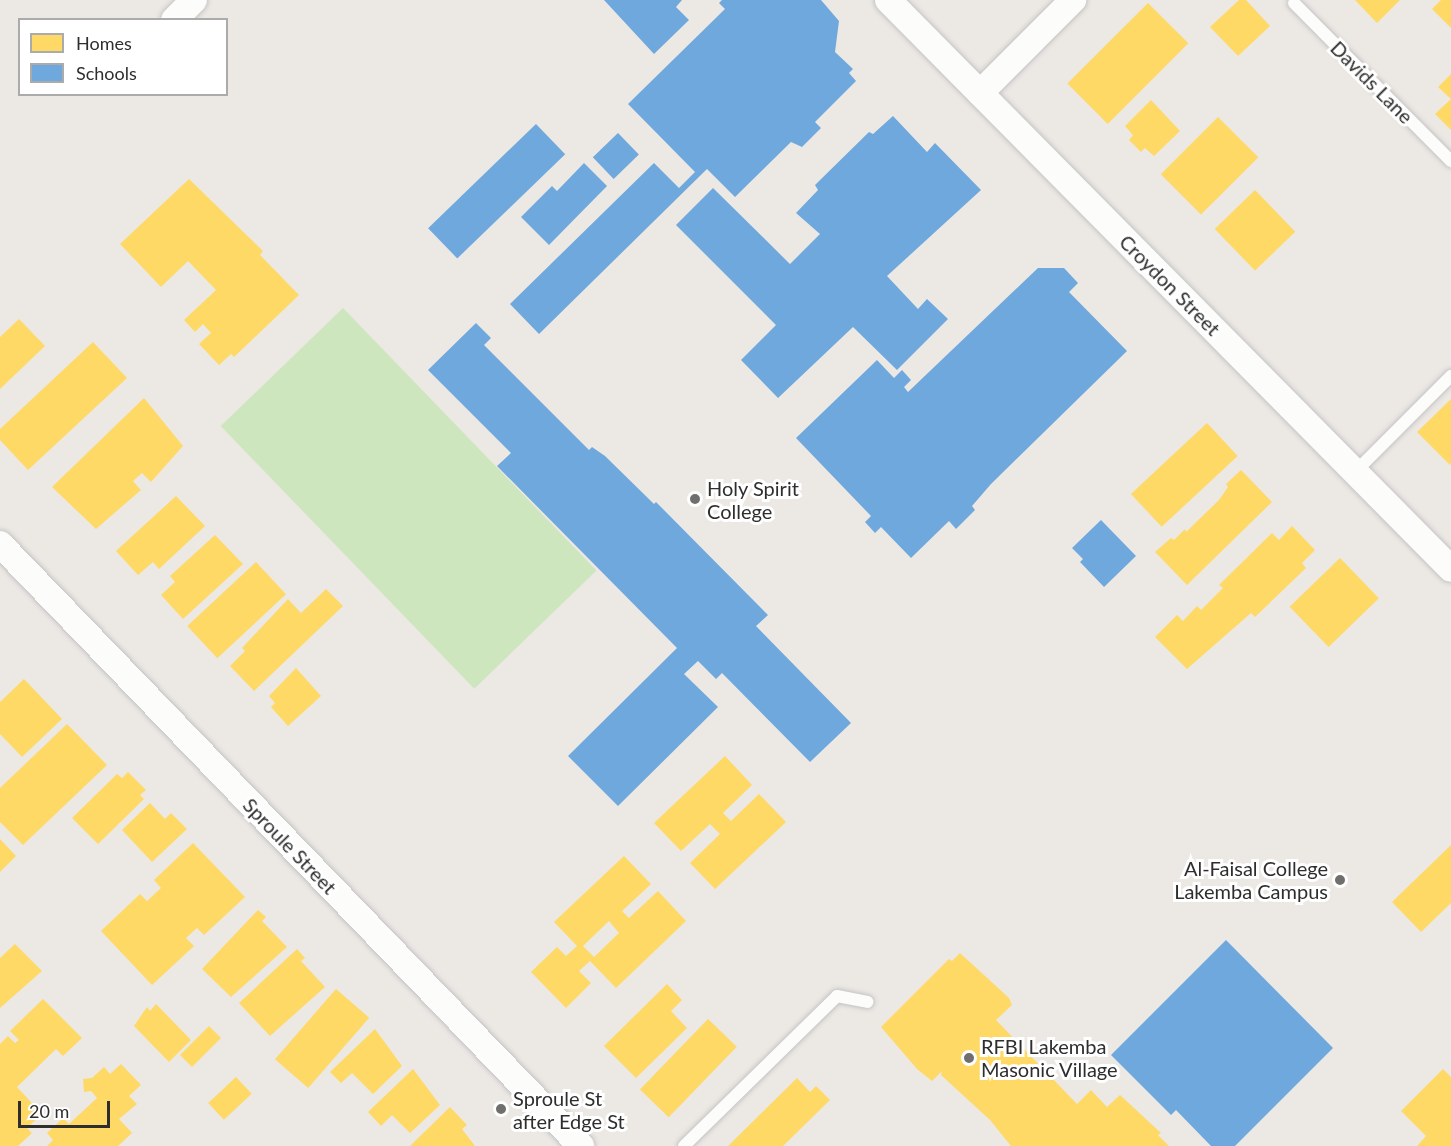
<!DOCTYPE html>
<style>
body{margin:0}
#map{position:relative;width:1451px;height:1146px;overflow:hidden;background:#ece8e4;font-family:Lato,sans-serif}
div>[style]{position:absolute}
.green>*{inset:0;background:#cee6be;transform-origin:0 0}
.homes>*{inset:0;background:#ffd966;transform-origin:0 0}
.schools>*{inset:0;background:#6fa8dc;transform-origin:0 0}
.roads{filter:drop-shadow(0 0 2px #c5c4c5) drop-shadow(0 0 2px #c5c4c5)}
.service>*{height:12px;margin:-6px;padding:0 6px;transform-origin:6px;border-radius:6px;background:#fcfcfb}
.minor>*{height:26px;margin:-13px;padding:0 13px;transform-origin:13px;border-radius:13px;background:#fcfcfb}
.dots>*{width:16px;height:16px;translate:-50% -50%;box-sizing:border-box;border:3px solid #fff;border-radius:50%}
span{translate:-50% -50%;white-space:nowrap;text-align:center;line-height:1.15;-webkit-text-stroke:6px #fff;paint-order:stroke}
.street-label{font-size:20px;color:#2e2e2e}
.poi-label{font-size:20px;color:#2e2e2e}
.left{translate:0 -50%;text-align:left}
.right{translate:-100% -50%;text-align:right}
.legend{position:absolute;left:18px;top:18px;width:210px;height:78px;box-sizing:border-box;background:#fff;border:2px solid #ababab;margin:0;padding:8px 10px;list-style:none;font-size:18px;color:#2e2e2e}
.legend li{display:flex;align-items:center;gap:12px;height:30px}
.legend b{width:30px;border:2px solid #ababab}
.scale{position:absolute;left:18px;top:1101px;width:92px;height:27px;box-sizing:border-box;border:3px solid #2e2e2e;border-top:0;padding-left:8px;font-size:18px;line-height:21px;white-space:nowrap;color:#2e2e2e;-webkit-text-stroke:4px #fff;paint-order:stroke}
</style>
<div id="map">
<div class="green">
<div style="left:343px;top:308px;width:365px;height:170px;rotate:46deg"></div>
</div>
<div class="homes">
<div style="clip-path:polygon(1239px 0,1246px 0,1270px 26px,1238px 56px,1210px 27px)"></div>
<div style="clip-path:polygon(1355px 0,1400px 0,1377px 23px)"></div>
<div style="clip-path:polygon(1441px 0,1451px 0,1451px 28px,1432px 9px)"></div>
<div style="left:1148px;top:3px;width:57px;height:114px;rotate:45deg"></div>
<div style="clip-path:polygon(1451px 74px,1451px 130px,1435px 114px,1451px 99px,1438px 87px)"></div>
<div style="clip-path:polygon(1151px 100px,1180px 131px,1154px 156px,1145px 148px,1141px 152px,1129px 140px,1133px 135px,1125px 126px)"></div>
<div style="left:1218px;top:117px;width:57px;height:81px;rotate:45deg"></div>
<div style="clip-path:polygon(189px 179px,263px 251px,260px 255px,299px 295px,234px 357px,231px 354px,219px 365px,199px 344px,211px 333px,203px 324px,195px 332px,184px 320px,216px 290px,188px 261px,161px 287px,120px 244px)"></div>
<div style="left:1255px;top:190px;width:58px;height:56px;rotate:46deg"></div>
<div style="clip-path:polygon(19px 319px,45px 346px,0 389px,0 337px)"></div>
<div style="clip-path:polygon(93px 342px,127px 378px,28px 470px,0 440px,0 429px)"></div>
<div style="clip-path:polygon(144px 398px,183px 446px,151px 482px,142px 473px,133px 481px,141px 490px,96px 529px,52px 487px)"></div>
<div style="clip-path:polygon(1451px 399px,1451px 463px,1450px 465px,1417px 432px)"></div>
<div style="left:1207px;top:423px;width:45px;height:104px;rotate:47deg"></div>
<div style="clip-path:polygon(1241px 470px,1272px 502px,1187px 585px,1155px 552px,1171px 538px,1174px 540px,1185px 529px,1186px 532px,1219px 500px,1228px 487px,1226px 484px)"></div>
<div style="clip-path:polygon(176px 496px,205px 526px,159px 569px,153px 562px,138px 575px,116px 551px)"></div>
<div style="clip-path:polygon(1292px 526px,1315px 550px,1302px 563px,1306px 568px,1255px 617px,1251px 613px,1187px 669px,1155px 637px,1177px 615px,1183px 621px,1197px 606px,1201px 610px,1223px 588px,1219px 585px,1272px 533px,1279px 540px)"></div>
<div style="clip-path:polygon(215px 535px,243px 564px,183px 619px,161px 595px,175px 582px,170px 576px)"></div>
<div style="left:1340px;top:558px;width:56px;height:70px;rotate:46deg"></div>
<div style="left:256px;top:562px;width:44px;height:94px;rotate:47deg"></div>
<div style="clip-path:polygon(326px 589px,343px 606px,254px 691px,230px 666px,245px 651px,242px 648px,288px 599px,301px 613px)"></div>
<div style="clip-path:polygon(296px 668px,321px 696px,288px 726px,271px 707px,275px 703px,269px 696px)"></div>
<div style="clip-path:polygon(24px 679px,62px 719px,22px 757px,0 734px,0 702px)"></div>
<div style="clip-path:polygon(67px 724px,107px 765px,23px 845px,0 822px,0 788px)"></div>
<div style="clip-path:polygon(725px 756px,752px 785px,723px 813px,731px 821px,759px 794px,786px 822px,715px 889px,690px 863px,720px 834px,710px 824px,681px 851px,654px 823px)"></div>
<div style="clip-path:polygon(128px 772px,146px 790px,140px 795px,144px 799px,98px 844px,72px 818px,117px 774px,122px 778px)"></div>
<div style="clip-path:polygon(150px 803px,165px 819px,171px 813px,187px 829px,152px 862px,122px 830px)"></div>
<div style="clip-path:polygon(0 839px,16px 856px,0 872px)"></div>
<div style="clip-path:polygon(193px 843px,245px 897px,204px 935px,197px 928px,186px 938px,194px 946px,152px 985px,101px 931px,140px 894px,147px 901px,161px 888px,154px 880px)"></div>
<div style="clip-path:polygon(1451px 845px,1451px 903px,1421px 932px,1392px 902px)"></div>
<div style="clip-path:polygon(evenodd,624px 856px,651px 884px,622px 911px,629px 918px,658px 891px,686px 921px,616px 988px,590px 961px,579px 971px,591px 983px,566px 1008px,531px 972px,557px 947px,566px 956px,577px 946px,554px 922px,624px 856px,609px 921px,619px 933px,594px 957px,583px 946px,609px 921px)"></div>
<div style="clip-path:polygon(258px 910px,266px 917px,262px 921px,287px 947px,231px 997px,202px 969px)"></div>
<div style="clip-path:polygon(15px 944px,42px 971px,0 1008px,0 958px)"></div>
<div style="clip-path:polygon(297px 949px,305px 958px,301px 961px,325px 987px,270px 1036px,239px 1003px)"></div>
<div style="clip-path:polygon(960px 953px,1009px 998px,1012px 1005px,996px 1020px,1077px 1104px,1091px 1090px,1107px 1107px,1120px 1095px,1161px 1133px,1158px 1135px,1169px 1146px,1011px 1146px,990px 1120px,941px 1075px,942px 1071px,932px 1081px,917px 1069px,881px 1027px,949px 959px,952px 961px)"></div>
<div style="clip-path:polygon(667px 984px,682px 1000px,671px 1011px,687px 1028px,636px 1078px,604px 1046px)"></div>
<div style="left:336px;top:989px;width:44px;height:93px;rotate:41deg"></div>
<div style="clip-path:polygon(43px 999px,82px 1038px,63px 1056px,56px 1049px,17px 1087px,42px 1114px,27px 1128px,32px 1133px,18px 1146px,0 1146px,0 1044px,8px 1036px,15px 1043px,19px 1040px,10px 1031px)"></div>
<div style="clip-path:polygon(156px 1004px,191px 1040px,169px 1062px,134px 1026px,147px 1007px,150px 1011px)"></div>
<div style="left:708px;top:1019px;width:40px;height:98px;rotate:44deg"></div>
<div style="left:209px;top:1026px;width:17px;height:41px;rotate:45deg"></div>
<div style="clip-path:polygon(375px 1029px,402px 1066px,373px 1094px,352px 1073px,341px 1083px,330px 1072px)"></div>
<div style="clip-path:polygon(121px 1064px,141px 1085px,129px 1096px,137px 1104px,119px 1119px,132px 1133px,118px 1146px,47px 1146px,53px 1140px,47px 1133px,63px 1118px,69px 1124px,97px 1098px,91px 1091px,84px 1092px,83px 1079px,92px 1078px,104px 1067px,110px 1074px)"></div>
<div style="clip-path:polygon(413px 1069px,440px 1105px,410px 1133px,392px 1115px,381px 1126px,368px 1112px)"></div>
<div style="clip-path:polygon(1443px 1069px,1451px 1077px,1451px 1146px,1417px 1146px,1426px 1136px,1401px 1111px)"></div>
<div style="left:236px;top:1077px;width:23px;height:38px;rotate:47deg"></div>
<div style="clip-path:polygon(797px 1078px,810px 1092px,816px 1086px,830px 1100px,783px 1146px,728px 1146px)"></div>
<div style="clip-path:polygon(450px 1107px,467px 1125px,462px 1129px,475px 1146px,410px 1146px)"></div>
</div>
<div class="schools">
<div style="clip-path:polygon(604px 0,682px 0,676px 7px,689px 20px,654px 54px)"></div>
<div style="clip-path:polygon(722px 0,821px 0,839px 21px,835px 52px,853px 69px,849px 73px,856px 81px,815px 122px,821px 128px,802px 147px,791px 142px,735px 197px,707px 169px,539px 334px,510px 304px,654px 163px,679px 188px,695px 172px,628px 104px,725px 9px,719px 3px)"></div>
<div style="clip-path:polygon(893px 116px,927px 152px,935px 143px,981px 190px,887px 276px,918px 309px,927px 299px,948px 319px,897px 370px,853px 327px,778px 398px,741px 360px,776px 325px,676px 225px,713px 188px,790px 264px,820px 234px,796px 213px,818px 190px,815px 185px,869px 132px,873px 134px)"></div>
<div style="left:536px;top:124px;width:42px;height:150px;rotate:46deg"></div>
<div style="left:618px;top:133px;width:30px;height:35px;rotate:46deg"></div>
<div style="clip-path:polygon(584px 163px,607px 186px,549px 245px,521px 217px,552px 186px,557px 191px)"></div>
<div style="clip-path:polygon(1038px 268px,1064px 268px,1078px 283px,1069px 292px,1127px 351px,991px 484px,972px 506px,975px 510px,956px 529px,949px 521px,911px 558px,881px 527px,875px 533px,865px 522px,871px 516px,796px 438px,877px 360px,894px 378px,902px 370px,911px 380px,904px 387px,908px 392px)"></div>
<div style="clip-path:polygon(476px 323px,491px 338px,484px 345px,589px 450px,592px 447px,605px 456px,654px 504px,656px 502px,768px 615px,756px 626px,851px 723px,810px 762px,722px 673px,716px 679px,698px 661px,684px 674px,718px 707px,618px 806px,568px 756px,677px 648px,497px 466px,511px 453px,428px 370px)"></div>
<div style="clip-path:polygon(1101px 520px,1136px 556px,1104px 587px,1080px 562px,1083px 559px,1072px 548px)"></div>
<div style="clip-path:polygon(1226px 940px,1333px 1048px,1235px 1146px,1211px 1146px,1176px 1110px,1171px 1115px,1111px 1055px)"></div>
</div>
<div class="roads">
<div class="service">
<div style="left:1294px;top:3px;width:223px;rotate:45.2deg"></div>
<div style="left:1355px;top:472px;width:136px;rotate:-45deg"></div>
<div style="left:684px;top:1146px;width:214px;rotate:-44.4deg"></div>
<div style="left:837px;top:996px;width:31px;rotate:11deg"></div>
</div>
<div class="minor">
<div style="left:888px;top:0;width:800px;rotate:45.3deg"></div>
<div style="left:174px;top:20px;width:28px;rotate:-45deg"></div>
<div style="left:980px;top:93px;width:132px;rotate:-45deg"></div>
<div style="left:0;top:544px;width:837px;rotate:46.02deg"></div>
</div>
</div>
<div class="dots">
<div style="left:695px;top:499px;background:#706f6e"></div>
<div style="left:1340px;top:880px;background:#706f6e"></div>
<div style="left:969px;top:1058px;background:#706f6e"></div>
<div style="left:501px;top:1109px;background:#706f6e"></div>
</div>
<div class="street-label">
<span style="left:1372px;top:82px;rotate:45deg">Davids Lane</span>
<span style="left:1170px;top:285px;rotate:45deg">Croydon Street</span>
<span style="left:290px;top:846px;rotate:46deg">Sproule Street</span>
</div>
<div class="poi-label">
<span class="left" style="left:707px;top:500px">Holy Spirit<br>College</span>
<span class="right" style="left:1328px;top:880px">Al-Faisal College<br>Lakemba Campus</span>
<span class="left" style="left:981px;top:1058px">RFBI Lakemba<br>Masonic Village</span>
<span class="left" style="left:513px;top:1110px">Sproule St<br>after Edge St</span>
</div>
<ul class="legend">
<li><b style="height:16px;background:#ffd966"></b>Homes</li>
<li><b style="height:16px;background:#6fa8dc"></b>Schools</li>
</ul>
<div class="scale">20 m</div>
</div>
